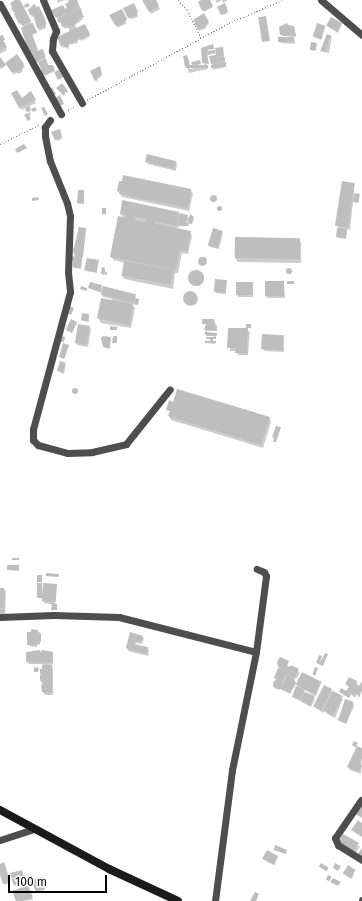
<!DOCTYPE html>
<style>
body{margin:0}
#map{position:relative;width:362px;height:901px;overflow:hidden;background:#fff;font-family:"Fira Sans",sans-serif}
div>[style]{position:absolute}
.shadow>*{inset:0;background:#0003;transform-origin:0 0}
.round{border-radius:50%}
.building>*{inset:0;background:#bebebe;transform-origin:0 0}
.path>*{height:1px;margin-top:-0.5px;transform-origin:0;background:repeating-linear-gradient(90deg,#707070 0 1px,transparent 0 3px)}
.street>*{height:7px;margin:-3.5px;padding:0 3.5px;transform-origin:3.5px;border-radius:3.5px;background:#4e4e4e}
.secondary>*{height:8px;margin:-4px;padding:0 4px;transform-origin:4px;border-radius:4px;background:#1b1b1b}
span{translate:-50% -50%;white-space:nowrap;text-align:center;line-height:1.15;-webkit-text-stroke:4px #fff;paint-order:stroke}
.scale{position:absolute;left:8px;top:875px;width:99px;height:18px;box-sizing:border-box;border:2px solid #000;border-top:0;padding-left:5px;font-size:12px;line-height:14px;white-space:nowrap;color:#000;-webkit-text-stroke:3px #fff;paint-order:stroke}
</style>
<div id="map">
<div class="shadow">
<div style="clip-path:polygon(18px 0,20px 2px,37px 33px,32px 35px,38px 52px,43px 52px,48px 66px,52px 66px,55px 71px,45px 76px,39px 62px,36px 63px,31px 54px,24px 27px,22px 26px,12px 8px)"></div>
<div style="clip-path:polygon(57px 0,65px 0,58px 3px)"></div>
<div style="clip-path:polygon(69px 0,76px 0,83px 14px,81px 15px,83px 19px,75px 25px,77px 29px,85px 25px,90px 36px,82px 41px,81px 39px,77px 41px,78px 43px,68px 45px,69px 48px,67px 49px,66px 46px,63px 48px,58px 37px,70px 32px,68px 27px,65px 29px,52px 11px,68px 9px)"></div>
<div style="clip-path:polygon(143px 0,155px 0,160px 9px,151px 14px)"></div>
<div style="clip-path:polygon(204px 0,209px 0,213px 7px,204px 12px,199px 2px)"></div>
<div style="clip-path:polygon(215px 0,228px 0,223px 3px,228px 13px,223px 15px,219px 7px,224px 5px,222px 0,217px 3px)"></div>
<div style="clip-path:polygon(133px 4px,138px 13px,136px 14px,138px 17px,130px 19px,124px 9px)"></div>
<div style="clip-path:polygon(38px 7px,47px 24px,45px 25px,46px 28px,39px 31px,34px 16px,32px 17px,29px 10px)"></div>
<div style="clip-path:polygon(122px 10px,127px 20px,125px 21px,126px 24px,119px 27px,117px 27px,111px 16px)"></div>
<div style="clip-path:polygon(203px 15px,209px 24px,206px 26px,206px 28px,199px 31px,194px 20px)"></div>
<div style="clip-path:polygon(341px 24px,338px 33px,328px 26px)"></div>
<div style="clip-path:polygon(288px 26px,294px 27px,296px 37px,282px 36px,281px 35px)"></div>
<div style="clip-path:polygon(325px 27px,321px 40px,314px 37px,314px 36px)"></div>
<div style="clip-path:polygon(2px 36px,7px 50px,0 54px,0 37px)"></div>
<div style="clip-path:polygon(332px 37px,329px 53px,324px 52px)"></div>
<div style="clip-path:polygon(294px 38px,295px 44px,279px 43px)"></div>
<div style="clip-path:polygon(213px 45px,214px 49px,208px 50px,208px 55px,205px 56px,205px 58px,208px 57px,209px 64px,206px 64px,208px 69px,189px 73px,184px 57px,188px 57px,190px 69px,205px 66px,202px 48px)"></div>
<div style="clip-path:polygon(222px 48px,226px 67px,213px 70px,210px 57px,217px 55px)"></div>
<div style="clip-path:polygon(17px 55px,25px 67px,22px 69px,23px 71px,19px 74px,17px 72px,14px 75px,7px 63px)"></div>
<div style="clip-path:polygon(100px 69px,102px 76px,97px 79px,98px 81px,97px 82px,91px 71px)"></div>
<div style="clip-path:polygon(30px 93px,36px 103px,28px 107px,31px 115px,28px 116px,29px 121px,26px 115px,29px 113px,26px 108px,21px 110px,12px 94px,22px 100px)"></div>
<div style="clip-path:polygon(60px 132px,62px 139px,57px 141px,52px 133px)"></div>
<div style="clip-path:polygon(146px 162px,176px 162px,177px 164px,176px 171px,148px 164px)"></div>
<div style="clip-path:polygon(124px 176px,191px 190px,193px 194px,189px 211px,122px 197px,118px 191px)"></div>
<div style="clip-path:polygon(354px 184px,354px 194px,359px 195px,358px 203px,353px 202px,350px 230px,346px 229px,347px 232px,346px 239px,338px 238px,339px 229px,337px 226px)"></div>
<div style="clip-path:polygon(84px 191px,84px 204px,79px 204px,78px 202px)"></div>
<div style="clip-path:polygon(212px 197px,215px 197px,215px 201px,212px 200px)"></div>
<div style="clip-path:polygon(179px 213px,181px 216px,193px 218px,192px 224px,187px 221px,186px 226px,179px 225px,178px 230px,190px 232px,192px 236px,188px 254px,182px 253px,178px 273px,175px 273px,173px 289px,124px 279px,122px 275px,125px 263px,114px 260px,111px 257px,123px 218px,121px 214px)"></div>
<div style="clip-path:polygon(86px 229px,81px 269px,74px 268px,74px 261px,72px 261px,75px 260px,74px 251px)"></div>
<div style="clip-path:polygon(223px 232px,219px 249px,210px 247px,209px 245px)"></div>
<div style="clip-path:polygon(236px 238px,299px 239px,301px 243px,301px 263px,238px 262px,235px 258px)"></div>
<div class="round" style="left:199px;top:257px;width:8px;height:8px"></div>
<div style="clip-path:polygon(98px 261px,97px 273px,86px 271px,85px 270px)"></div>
<div style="clip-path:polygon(105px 269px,105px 271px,107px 272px,107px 275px,102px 274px)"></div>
<div style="left:288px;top:270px;width:3px;height:4px"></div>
<div class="round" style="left:190px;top:272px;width:14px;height:14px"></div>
<div style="clip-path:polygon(226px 281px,226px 294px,216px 293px,216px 292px)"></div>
<div style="clip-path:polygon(284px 282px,285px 298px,267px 298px,265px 295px)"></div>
<div style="clip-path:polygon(252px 283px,253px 297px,238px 297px,237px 295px)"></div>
<div style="clip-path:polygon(101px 286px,103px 290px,135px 295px,136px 299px,139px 300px,137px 305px,132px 304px,135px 308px,131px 328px,101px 323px,99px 319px,112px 299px,103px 297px,102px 293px,89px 288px)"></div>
<div class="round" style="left:184px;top:292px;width:14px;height:14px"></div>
<div style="clip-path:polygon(89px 315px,89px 322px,83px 321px,82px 320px)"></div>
<div style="clip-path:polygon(203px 320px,214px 320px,214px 325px,217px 325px,217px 331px,207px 331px,207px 333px,216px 334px,216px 337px,212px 339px,212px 342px,216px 344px,206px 343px,211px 342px,211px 339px,207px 338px,214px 338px,214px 336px,206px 336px,205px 327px,207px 327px,207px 324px,203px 324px)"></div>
<div style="clip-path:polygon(76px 323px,72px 333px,67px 330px,66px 329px)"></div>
<div style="clip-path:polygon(89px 327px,91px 329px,88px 347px,77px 345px,76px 343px)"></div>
<div style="clip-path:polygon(229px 329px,247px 329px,250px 333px,250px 330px,248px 355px,238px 355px,236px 351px,230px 351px)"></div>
<div style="clip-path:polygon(283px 336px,284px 352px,264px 351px,263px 349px)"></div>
<div style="clip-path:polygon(110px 338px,110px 349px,105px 348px,104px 347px)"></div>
<div style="clip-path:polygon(68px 346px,65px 358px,60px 356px)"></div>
<div style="clip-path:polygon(66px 364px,64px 374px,59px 372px,58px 371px)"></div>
<div style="clip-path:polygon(74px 390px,77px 391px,76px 394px,73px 392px)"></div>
<div style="clip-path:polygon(169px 416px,269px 418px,271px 422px,263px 448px,171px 420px)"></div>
<div style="clip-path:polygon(18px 566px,19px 571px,8px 570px)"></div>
<div style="clip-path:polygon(56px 585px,55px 605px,44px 603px,43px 601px)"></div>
<div style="clip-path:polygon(0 589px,4px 589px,6px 592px,5px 614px,0 614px)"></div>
<div style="clip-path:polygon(38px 632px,41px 636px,40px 645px,37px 644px,37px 647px,29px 646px,32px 633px)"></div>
<div style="clip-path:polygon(131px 634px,142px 636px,144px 639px,142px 644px,136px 643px,135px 645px,148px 648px,149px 651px,148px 656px,128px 651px,127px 648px)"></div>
<div style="clip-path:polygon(40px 652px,43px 656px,52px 653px,53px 656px,53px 665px,50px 664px,53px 668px,53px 695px,45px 695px,43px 692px,42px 685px,44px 684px,41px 673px,43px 664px,29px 664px,27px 662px)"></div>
<div style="clip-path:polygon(288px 662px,287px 667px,290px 668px,291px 666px,300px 673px,296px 679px,293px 677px,296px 684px,290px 694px,281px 688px,279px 690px,274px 686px,276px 679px,275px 675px,280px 666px)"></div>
<div style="clip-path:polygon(321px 682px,316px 696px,302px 689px,304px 692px,315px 699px,311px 707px,293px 697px,299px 689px,297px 685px)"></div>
<div style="clip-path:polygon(356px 682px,359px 687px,362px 684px,360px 698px,357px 694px,355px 698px,348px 690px)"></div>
<div style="clip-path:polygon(325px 686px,343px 699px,335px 718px,327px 714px,325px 710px,323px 713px,315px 707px)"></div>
<div style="clip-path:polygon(353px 703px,354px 706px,346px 724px,339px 721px,337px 719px)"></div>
<div style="clip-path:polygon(355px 743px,357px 744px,356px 746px,362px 749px,361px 774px,350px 770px,348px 767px,357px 748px,353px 745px)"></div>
<div style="clip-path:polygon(344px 835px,360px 847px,354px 855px)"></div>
<div style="clip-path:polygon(277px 856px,275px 865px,264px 859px)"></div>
<div style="clip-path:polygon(0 865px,5px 865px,10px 883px,4px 885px,4px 883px)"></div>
<div style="clip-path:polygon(355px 870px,352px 879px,344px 874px)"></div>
<div style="clip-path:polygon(22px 871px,25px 883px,15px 886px,14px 885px)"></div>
<div style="clip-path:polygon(41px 879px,45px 890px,36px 892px,32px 880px)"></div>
<div style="clip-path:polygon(29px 889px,33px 900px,17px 901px)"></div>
</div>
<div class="building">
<div style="clip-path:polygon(15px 0,20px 0,31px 21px,22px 25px,21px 23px,19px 24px,14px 14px,15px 12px,13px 12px,11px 8px,12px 7px,10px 3px)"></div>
<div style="clip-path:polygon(68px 0,77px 0,80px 8px,56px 18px,51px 10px,63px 5px,65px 9px,67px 8px,65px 4px,69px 2px)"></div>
<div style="clip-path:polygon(142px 0,156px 0,159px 6px,149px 12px)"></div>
<div style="clip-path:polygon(201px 0,210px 0,213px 6px,202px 11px,198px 2px)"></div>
<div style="clip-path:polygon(28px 3px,30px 6px,25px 8px,24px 5px)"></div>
<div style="clip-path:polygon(134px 3px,138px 12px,136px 12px,138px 15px,128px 18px,123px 8px)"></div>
<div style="clip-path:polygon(225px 3px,228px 11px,221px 15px,217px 7px)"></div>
<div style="clip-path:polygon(34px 4px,37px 7px,39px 6px,46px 21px,44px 22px,46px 26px,40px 28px,37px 28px,33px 14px,30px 15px,28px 10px)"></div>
<div style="clip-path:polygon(81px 8px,82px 12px,81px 12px,84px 17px,77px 19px,79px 21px,75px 23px,75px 25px,67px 28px,66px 25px,62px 27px,61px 23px,58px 22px,57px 19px)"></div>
<div style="clip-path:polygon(122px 9px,127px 19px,125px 20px,126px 22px,118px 26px,115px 25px,109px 15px)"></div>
<div style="clip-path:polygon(204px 13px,209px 22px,205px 25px,207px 26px,198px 30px,193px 20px)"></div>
<div style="left:266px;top:16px;width:25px;height:8px;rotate:81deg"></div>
<div style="left:331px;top:17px;width:13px;height:10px;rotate:29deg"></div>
<div style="clip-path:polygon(33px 23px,37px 32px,32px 34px,38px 50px,29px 53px,21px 28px)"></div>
<div style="clip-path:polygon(287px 23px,288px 25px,294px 26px,296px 36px,280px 35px,279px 27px)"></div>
<div style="left:317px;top:23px;width:9px;height:14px;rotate:18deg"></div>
<div style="clip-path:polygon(85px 24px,90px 34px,80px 40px,79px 38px,77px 39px,78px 41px,68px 44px,69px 46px,65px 48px,64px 45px,61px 47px,57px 37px)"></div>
<div style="left:327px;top:34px;width:5px;height:18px;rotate:22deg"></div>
<div style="clip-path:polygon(3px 35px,5px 40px,2px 41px,4px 42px,7px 47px,0 50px,0 36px)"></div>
<div style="left:294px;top:37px;width:5px;height:16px;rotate:90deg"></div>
<div style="left:311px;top:42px;width:6px;height:8px;rotate:9deg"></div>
<div style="clip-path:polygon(213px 44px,214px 49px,207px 49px,208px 63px,202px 63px,201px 48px)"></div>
<div style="left:223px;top:47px;width:9px;height:8px;rotate:84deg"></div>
<div style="left:43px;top:49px;width:9px;height:13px;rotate:72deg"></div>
<div style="clip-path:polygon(215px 50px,215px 53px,208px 55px,208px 51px)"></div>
<div style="clip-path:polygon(17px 54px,24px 64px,22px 66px,23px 68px,17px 73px,15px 71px,12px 73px,5px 63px)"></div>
<div style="clip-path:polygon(187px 55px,190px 66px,185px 67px,183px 56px)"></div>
<div style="clip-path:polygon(216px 55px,217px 60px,217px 58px,225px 57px,225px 61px,211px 64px,209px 56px)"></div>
<div style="clip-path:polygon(0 57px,6px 65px,1px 69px,0 67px)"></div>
<div style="clip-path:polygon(46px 59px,48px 65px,53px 65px,55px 70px,44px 75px,45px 78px,42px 79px,38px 70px,41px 69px,38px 62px)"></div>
<div style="left:200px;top:60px;width:4px;height:9px;rotate:76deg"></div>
<div style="clip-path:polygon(226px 62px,226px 66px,211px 68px,211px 65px)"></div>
<div style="left:208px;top:65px;width:3px;height:22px;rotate:90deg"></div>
<div style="clip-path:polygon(100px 66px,102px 74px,97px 77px,98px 79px,95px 81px,90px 71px)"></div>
<div style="clip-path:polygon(59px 70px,63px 77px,58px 80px,54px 72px)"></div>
<div style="clip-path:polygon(62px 83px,68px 91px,67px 93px,65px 91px,65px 94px,64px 96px,56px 88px)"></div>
<div style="left:52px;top:87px;width:8px;height:4px;rotate:60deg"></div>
<div style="clip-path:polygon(17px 90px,22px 98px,31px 91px,36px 100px,19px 108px,11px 93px)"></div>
<div style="clip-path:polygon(60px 95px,64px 104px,58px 107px,55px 98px)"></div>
<div style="clip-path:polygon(29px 106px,31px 110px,27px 112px,25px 109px)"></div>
<div style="clip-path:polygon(35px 107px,37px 110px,33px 112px,31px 109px)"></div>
<div style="clip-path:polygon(44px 107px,48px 114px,45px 116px,41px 108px)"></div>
<div style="clip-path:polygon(28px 113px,31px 119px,28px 121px,24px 115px)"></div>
<div style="clip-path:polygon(60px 129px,62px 137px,55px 140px,51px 132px)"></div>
<div style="clip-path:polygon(24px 144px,27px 148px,17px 153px,15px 149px)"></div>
<div style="left:147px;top:154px;width:30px;height:8px;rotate:14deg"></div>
<div style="clip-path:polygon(123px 175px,191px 189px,188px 208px,119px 194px,120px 192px,117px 191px,119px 181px,122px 181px)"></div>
<div style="left:342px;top:181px;width:13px;height:45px;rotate:9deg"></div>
<div style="clip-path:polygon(78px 190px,84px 190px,84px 203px,77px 203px)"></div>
<div style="left:355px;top:193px;width:5px;height:9px;rotate:11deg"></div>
<div class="round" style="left:209.5px;top:194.5px;width:7px;height:7px"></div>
<div style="clip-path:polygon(38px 197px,39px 200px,32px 201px,32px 198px)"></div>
<div style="clip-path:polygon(evenodd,122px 200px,179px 212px,177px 226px,155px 221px,155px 224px,191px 231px,187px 251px,180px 250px,176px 270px,110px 257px,118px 216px,125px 218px,126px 215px,120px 214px,122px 200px,135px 217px,146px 219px,146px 222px,134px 220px,135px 217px)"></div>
<div class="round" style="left:216.5px;top:205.5px;width:5px;height:5px"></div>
<div style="left:102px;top:208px;width:4px;height:6px"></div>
<div style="clip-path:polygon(180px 213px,188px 215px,186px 223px,189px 223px,188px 226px,178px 226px)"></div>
<div style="clip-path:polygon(190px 214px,194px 217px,192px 224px,188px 223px)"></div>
<div style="clip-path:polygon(79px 227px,86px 228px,83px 257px,76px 257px,73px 251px)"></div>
<div style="left:213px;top:228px;width:10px;height:18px;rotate:17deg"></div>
<div style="left:337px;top:228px;width:10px;height:9px;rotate:6deg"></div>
<div style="left:235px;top:237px;width:65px;height:21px;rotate:1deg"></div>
<div style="clip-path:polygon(71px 256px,82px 258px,81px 268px,73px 267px,73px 261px,71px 261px)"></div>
<div class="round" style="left:197.5px;top:256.5px;width:9px;height:9px"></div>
<div style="clip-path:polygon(87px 258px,99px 260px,96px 272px,84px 270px)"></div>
<div style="left:124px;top:261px;width:50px;height:15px;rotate:10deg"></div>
<div style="clip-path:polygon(102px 267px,105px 268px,104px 275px,101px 274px)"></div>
<div class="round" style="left:286px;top:268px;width:6px;height:6px"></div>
<div class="round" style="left:188px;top:270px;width:16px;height:16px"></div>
<div style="left:215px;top:279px;width:12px;height:13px;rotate:5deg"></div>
<div style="left:265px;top:281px;width:19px;height:15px"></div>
<div style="left:287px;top:281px;width:7px;height:3px"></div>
<div style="clip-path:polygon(90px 282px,102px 285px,100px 292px,88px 288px)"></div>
<div style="left:236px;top:282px;width:17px;height:13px"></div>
<div style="clip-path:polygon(81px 286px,87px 288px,87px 291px,80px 289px)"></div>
<div style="left:103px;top:286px;width:34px;height:9px;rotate:14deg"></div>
<div class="round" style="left:183px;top:291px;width:14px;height:14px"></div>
<div style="left:101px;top:298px;width:33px;height:21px;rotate:11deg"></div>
<div style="clip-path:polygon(136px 298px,139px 299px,138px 305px,135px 304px)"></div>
<div style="clip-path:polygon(70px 306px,74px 308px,71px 315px,66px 313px)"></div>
<div style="left:82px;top:313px;width:7px;height:7px;rotate:8deg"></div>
<div style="left:71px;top:319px;width:7px;height:12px;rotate:27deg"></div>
<div style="clip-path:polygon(202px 319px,214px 319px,217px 330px,204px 330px,206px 324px,202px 324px)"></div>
<div style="left:78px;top:324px;width:12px;height:19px;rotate:9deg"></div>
<div style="left:246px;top:324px;width:5px;height:4px"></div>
<div style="clip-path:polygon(110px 326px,117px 327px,117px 330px,110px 330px)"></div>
<div style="clip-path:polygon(228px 328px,248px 328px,247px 353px,235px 353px,236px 348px,227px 348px)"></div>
<div style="left:205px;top:332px;width:12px;height:3px;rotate:5deg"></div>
<div style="left:262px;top:334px;width:22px;height:15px;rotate:3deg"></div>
<div style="clip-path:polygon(61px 336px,65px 337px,64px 342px,60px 342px)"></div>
<div style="clip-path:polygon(103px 336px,111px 337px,110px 347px,103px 347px,101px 338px)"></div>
<div style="clip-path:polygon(113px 336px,117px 336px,117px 343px,112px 343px)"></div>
<div style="clip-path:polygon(206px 337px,216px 337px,216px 339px,213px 339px,213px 341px,216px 341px,216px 343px,205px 343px,205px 341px,210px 341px,210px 339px,206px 339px)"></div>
<div style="clip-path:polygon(63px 343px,69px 345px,64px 359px,59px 357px)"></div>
<div style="left:60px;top:361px;width:6px;height:10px;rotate:18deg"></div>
<div class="round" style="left:72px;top:388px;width:6px;height:6px"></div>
<div style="clip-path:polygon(177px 389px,270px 417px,261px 445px,168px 416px,170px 411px,166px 410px,169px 400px,173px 402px)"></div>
<div style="clip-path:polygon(276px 426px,281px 427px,276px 442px,273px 442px,274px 438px,272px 437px)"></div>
<div style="left:12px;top:558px;width:7px;height:2px"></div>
<div style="left:7px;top:565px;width:12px;height:5px"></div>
<div style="left:46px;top:573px;width:13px;height:3px;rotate:4deg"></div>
<div style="left:37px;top:575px;width:5px;height:7px"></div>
<div style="left:37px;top:583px;width:5px;height:15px"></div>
<div style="left:43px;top:583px;width:14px;height:18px;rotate:4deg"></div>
<div style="clip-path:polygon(0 588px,4px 588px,5px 608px,0 608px)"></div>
<div style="clip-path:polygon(52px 603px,57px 604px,57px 610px,51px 610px)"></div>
<div style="clip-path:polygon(0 609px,5px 609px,5px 612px,0 613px)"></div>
<div style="clip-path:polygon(31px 629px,38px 630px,38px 632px,41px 633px,41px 641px,37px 645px,27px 645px,27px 632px,31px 632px)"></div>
<div style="clip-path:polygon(130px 632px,143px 636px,141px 642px,135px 641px,134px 644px,148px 647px,147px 654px,126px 648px)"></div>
<div style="clip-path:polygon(40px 650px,40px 652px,42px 650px,53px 652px,53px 662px,26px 662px,26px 652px)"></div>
<div style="clip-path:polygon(325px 653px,328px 654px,323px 666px,316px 663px,319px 655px,322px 656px,320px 663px)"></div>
<div style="clip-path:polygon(280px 657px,289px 661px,287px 666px,290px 667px,291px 665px,299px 669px,295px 678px,286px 674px,282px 682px,274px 678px,278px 668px,288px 672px,278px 667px,277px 662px)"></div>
<div style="clip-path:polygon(42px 665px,52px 665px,52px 693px,42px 692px,41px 685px,43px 684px,40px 680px,40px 675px,42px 674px,40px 674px,40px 669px,42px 669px)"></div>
<div style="clip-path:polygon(34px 667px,39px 668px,38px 672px,34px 672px)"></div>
<div style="left:315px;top:667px;width:3px;height:8px;rotate:18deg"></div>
<div style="left:302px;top:672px;width:22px;height:14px;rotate:27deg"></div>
<div style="clip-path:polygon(287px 675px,295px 679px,294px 681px,296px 682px,289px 693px,280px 689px)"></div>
<div style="clip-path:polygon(349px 677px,357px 681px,355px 686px,357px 684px,359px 686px,362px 681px,362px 691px,359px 696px,355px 693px,353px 696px,349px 692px,351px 695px,349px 698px,339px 692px,341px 688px,346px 691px,349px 687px,345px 684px)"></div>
<div class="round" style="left:272.5px;top:679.5px;width:9px;height:9px"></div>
<div style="left:324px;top:685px;width:9px;height:24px;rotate:27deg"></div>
<div style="clip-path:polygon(296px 686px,305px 690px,300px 700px,292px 697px)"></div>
<div style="left:333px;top:691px;width:11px;height:22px;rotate:27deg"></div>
<div style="clip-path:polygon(305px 692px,315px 696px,310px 706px,301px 701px)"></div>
<div style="left:345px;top:699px;width:9px;height:22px;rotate:18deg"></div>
<div style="clip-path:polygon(354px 741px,358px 743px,355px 747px,352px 745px)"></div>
<div style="clip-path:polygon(357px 746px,362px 748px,362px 758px,360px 763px,362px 766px,359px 772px,347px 767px)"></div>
<div style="clip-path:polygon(362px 804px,362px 818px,354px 813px)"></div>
<div style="clip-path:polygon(358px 820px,362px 823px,362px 837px,351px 830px)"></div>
<div style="left:343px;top:834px;width:18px;height:12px;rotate:29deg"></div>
<div style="clip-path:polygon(275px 845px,287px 850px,286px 854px,274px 850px)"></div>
<div style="clip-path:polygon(362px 848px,362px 858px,357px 855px)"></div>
<div style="left:267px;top:850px;width:13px;height:10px;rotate:29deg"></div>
<div style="clip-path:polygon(4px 862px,10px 881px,3px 884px,0 875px,0 864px)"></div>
<div style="left:321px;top:863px;width:9px;height:4px;rotate:32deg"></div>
<div style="clip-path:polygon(335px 863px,341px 866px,338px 871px,333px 868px)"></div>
<div style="left:348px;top:865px;width:9px;height:10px;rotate:32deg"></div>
<div style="left:22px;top:870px;width:12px;height:12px;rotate:76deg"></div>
<div style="left:328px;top:875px;width:4px;height:5px;rotate:27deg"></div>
<div style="left:41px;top:877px;width:12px;height:10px;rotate:70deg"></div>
<div style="clip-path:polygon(333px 878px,341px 882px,338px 886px,330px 882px)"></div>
<div style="clip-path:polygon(28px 885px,33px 897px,22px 901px,16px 901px,12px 891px)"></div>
<div style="clip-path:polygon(255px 892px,259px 894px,256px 901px,250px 901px)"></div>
</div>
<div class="path">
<div style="left:178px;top:0;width:13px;rotate:48deg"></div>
<div style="left:187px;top:10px;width:31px;rotate:63deg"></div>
<div style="left:87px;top:100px;width:162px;rotate:-28.5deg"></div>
<div style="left:229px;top:23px;width:59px;rotate:-23.1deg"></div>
<div style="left:68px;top:110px;width:9px;rotate:-27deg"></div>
<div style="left:0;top:144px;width:43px;rotate:-26deg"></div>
</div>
<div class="street">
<div style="left:43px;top:0;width:34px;rotate:67deg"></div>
<div style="left:56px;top:31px;width:9px;rotate:111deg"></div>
<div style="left:53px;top:39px;width:12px;rotate:95deg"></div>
<div style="left:52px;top:51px;width:60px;rotate:60deg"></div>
<div style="left:321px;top:0;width:54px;rotate:40.5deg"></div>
<div style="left:0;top:4px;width:126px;rotate:61deg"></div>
<div style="left:50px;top:120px;width:9px;rotate:126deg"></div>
<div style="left:45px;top:127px;width:9px;rotate:90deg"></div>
<div style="left:45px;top:136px;width:25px;rotate:79deg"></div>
<div style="left:50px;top:161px;width:45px;rotate:68deg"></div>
<div style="left:67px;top:203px;width:13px;rotate:77deg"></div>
<div style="left:70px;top:216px;width:56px;rotate:92deg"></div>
<div style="left:68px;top:272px;width:20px;rotate:84deg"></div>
<div style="left:70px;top:292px;width:142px;rotate:105.1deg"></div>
<div style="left:33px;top:429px;width:11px;rotate:90deg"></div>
<div style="left:33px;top:440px;width:7px;rotate:45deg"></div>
<div style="left:38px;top:445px;width:31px;rotate:15deg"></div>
<div style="left:68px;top:453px;width:24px;rotate:-2deg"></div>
<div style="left:92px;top:452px;width:35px;rotate:-13deg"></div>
<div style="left:126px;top:444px;width:70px;rotate:-51.3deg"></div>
<div style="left:0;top:617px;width:54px;rotate:-2.1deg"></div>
<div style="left:54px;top:615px;width:65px;rotate:1.8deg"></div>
<div style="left:119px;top:617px;width:141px;rotate:14.3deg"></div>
<div style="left:361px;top:800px;width:46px;rotate:124.4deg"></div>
<div style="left:335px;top:838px;width:8px;rotate:67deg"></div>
<div style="left:338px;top:845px;width:28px;rotate:32deg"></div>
<div style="left:0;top:840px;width:35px;rotate:-18deg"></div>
<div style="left:215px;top:901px;width:132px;rotate:-82.6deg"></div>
<div style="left:232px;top:770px;width:120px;rotate:-78.5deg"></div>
<div style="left:256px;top:652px;width:77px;rotate:-82.5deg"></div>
<div style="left:266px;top:576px;width:4px;rotate:-117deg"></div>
<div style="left:264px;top:572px;width:8px;rotate:-157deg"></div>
<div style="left:362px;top:901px;width:1px;rotate:-90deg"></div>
</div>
<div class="secondary">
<div style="left:0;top:810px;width:124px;rotate:28.4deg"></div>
<div style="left:109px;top:869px;width:76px;rotate:24.9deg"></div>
</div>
<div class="scale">100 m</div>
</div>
